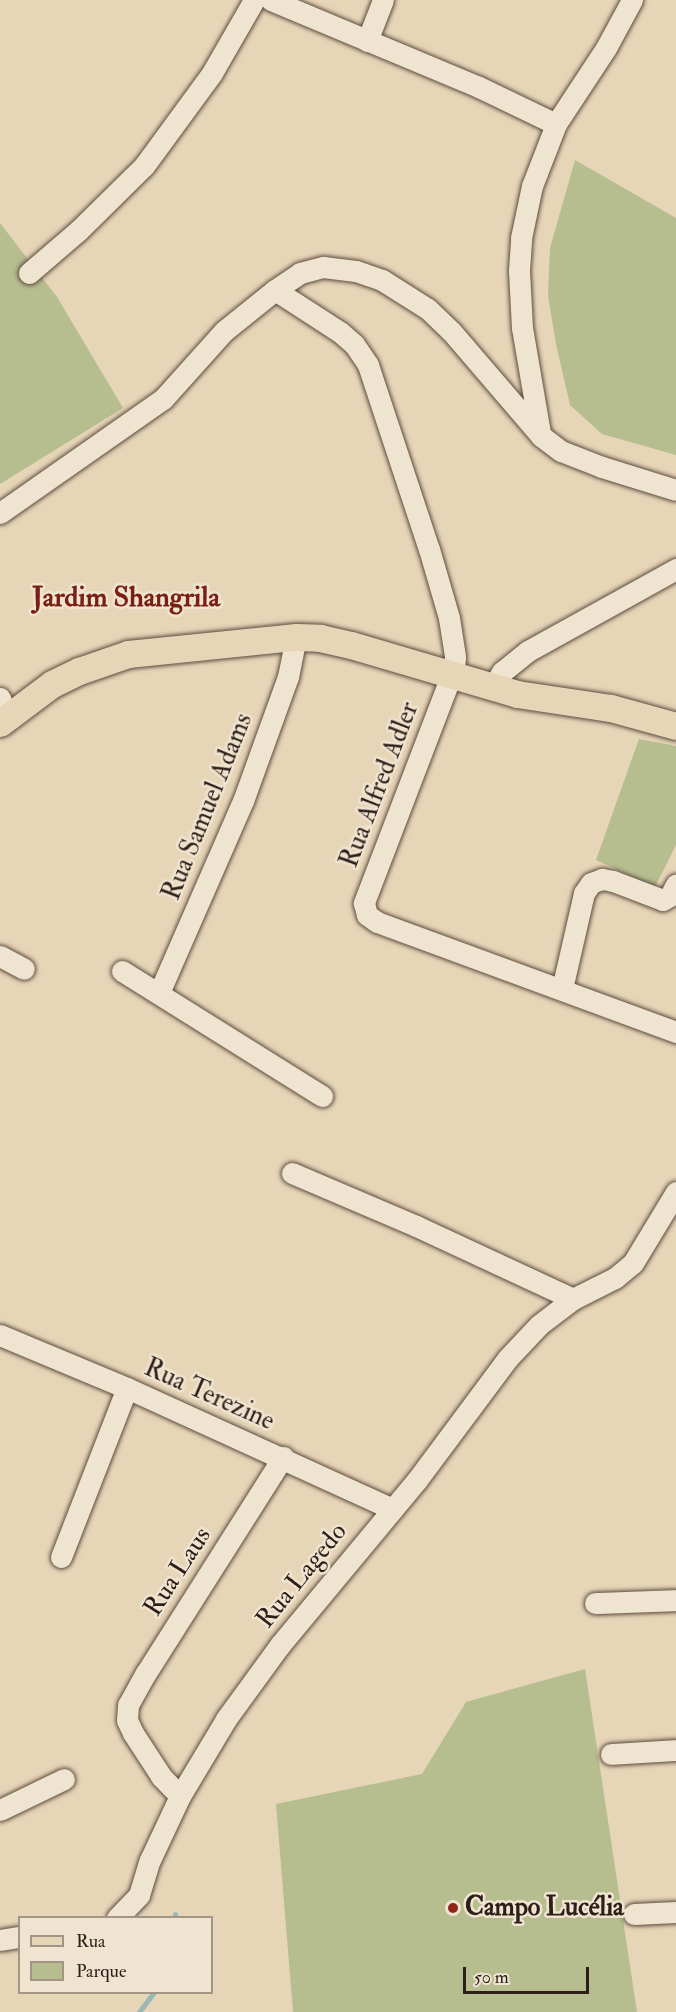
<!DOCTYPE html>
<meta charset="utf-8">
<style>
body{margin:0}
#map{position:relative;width:676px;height:2012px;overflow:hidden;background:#e7d5b7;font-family:"IM FELL Double Pica",serif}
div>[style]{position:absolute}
.green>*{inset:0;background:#b6bd8e}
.stream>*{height:5px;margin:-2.5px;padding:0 2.5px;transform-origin:2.5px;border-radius:2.5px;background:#97b8b4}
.roads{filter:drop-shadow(0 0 2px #5c4c40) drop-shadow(0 0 2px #5c4c40)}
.minor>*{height:21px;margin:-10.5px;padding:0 10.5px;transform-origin:10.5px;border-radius:10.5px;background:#efe4d0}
.major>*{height:27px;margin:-13.5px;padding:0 13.5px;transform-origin:13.5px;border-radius:13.5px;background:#e7d5b7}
.dots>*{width:16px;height:16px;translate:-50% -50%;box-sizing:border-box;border:3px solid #efe4d0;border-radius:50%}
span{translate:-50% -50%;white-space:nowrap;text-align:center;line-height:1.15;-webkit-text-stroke:5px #efe4d0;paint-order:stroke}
.street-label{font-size:26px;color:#2e1e18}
.poi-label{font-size:26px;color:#2e1e18;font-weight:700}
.left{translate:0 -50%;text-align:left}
.quarter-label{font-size:28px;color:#7a1f14;font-weight:700}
.legend{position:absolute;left:18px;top:1916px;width:195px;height:78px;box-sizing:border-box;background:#efe4d0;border:2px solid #a29586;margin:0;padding:8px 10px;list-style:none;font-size:18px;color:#2e1e18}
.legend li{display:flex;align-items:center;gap:12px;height:30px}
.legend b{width:30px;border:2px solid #a29586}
.scale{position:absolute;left:463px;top:1967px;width:126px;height:27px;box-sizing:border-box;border:3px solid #2e1e18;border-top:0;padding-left:8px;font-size:18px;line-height:21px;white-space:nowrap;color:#2e1e18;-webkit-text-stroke:4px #efe4d0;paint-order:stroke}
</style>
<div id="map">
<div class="green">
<div style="clip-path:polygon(575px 160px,676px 218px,676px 455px,602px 434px,570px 405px,556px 344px,548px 296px,549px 270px,550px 248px)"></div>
<div style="clip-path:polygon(0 223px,57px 297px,123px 408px,0 484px)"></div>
<div style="clip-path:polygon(639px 739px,676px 746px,676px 845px,655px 887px,596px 860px)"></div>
<div style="clip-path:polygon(585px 1669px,637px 2012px,293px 2012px,276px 1804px,422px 1774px,466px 1702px)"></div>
</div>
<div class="stream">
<div style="left:175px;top:1918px;width:4px;rotate:-90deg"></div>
<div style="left:139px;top:2012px;width:25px;rotate:-53deg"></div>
</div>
<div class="roads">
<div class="minor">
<div style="left:271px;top:0;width:225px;rotate:22.7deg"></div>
<div style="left:479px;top:87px;width:85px;rotate:25.7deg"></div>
<div style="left:367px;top:41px;width:44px;rotate:-68.7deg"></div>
<div style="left:29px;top:273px;width:66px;rotate:-40.7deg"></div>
<div style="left:79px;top:230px;width:91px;rotate:-44.6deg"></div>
<div style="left:144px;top:166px;width:115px;rotate:-53.8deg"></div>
<div style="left:212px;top:73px;width:84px;rotate:-60.1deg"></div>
<div style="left:275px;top:290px;width:77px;rotate:32.9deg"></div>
<div style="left:340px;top:332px;width:18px;rotate:41deg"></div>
<div style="left:354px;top:344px;width:25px;rotate:56deg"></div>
<div style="left:368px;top:365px;width:194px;rotate:71.7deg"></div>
<div style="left:429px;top:549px;width:72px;rotate:73.8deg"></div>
<div style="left:449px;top:618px;width:39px;rotate:81deg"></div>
<div style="left:455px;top:657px;width:11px;rotate:95deg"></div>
<div style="left:454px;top:668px;width:252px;rotate:111deg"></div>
<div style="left:364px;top:903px;width:12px;rotate:76deg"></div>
<div style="left:367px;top:915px;width:12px;rotate:35deg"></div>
<div style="left:377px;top:922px;width:319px;rotate:20.2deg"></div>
<div style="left:540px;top:433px;width:107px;rotate:-99.7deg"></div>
<div style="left:522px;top:328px;width:58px;rotate:-93deg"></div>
<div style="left:519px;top:270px;width:32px;rotate:-86deg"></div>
<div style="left:521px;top:238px;width:53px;rotate:-78.1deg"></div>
<div style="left:532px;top:186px;width:66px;rotate:-68.8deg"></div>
<div style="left:556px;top:124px;width:91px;rotate:-56.7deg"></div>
<div style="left:606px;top:48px;width:55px;rotate:-61.6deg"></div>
<div style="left:0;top:513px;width:199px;rotate:-35deg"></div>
<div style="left:163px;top:399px;width:91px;rotate:-48.1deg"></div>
<div style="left:224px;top:331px;width:65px;rotate:-38.8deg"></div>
<div style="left:275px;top:290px;width:30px;rotate:-34deg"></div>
<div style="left:300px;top:273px;width:24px;rotate:-15deg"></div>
<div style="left:323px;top:267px;width:33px;rotate:7deg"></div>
<div style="left:356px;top:271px;width:28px;rotate:19deg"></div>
<div style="left:382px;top:280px;width:54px;rotate:32.2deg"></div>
<div style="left:428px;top:309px;width:32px;rotate:44deg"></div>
<div style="left:451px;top:331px;width:138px;rotate:49.4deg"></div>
<div style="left:541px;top:436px;width:25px;rotate:37deg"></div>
<div style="left:561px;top:451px;width:44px;rotate:21.3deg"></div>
<div style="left:602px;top:467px;width:77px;rotate:17.3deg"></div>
<div style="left:492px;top:689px;width:20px;rotate:-60deg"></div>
<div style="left:502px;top:672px;width:33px;rotate:-39deg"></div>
<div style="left:528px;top:651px;width:169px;rotate:-29deg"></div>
<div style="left:0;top:698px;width:21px;rotate:71deg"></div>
<div style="left:0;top:956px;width:27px;rotate:28deg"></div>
<div style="left:122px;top:971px;width:236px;rotate:32deg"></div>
<div style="left:562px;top:989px;width:98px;rotate:-77.1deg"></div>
<div style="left:584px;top:893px;width:12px;rotate:-55deg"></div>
<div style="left:591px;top:883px;width:12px;rotate:-20deg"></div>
<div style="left:602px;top:879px;width:11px;rotate:10deg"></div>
<div style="left:613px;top:881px;width:53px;rotate:20.8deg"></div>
<div style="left:663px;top:900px;width:8px;rotate:-30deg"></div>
<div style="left:670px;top:896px;width:13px;rotate:-63deg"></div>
<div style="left:159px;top:993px;width:210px;rotate:-66.4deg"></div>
<div style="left:243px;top:801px;width:132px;rotate:-70.1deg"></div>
<div style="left:288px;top:677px;width:41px;rotate:-78.7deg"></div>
<div style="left:292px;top:1173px;width:135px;rotate:23.1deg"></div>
<div style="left:416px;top:1226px;width:173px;rotate:24.9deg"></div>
<div style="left:0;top:1335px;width:138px;rotate:22.7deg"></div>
<div style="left:127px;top:1388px;width:292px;rotate:24.5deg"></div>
<div style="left:61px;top:1557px;width:181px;rotate:-68.7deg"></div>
<div style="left:595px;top:1603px;width:81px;rotate:-2.1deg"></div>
<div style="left:611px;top:1754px;width:65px;rotate:-3.5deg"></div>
<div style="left:180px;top:1796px;width:28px;rotate:-134deg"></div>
<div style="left:161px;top:1776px;width:51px;rotate:-123.1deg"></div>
<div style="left:133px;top:1733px;width:14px;rotate:-115deg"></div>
<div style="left:127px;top:1720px;width:15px;rotate:-86deg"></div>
<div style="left:128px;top:1705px;width:37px;rotate:-61deg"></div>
<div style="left:146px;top:1673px;width:256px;rotate:-57.6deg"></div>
<div style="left:0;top:1810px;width:71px;rotate:-25.8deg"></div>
<div style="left:634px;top:1914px;width:42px;rotate:-2.7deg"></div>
<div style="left:117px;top:1918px;width:32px;rotate:-46deg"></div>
<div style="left:139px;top:1895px;width:37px;rotate:-73deg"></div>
<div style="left:150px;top:1860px;width:71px;rotate:-64.9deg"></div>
<div style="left:180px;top:1796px;width:90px;rotate:-59.1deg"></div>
<div style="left:226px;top:1719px;width:92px;rotate:-53.9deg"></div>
<div style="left:280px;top:1645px;width:214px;rotate:-50.3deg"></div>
<div style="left:417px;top:1480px;width:152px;rotate:-53.3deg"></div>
<div style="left:508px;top:1358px;width:45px;rotate:-46.8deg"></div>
<div style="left:539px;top:1325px;width:43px;rotate:-37.4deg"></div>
<div style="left:573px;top:1299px;width:47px;rotate:-26.6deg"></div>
<div style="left:615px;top:1278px;width:23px;rotate:-40deg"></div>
<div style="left:633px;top:1263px;width:83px;rotate:-58.8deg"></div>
<div style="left:0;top:1940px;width:20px;rotate:-9deg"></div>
</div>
<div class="major">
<div style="left:0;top:723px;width:65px;rotate:-36.9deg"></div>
<div style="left:52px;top:684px;width:30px;rotate:-26deg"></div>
<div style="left:79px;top:671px;width:52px;rotate:-19.1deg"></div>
<div style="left:128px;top:654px;width:169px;rotate:-5.8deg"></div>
<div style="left:296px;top:637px;width:24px;rotate:2deg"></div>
<div style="left:320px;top:638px;width:32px;rotate:13deg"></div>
<div style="left:351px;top:645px;width:173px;rotate:16.4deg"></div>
<div style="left:517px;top:694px;width:95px;rotate:8.5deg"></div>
<div style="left:611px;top:708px;width:67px;rotate:15.5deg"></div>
</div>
</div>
<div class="dots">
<div style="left:453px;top:1908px;background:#8f2418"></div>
</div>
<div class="street-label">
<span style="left:380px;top:785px;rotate:-69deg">Rua Alfred Adler</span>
<span style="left:208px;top:807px;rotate:-68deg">Rua Samuel Adams</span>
<span style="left:209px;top:1395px;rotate:24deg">Rua Terezine</span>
<span style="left:178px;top:1572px;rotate:-57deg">Rua Laus</span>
<span style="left:302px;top:1576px;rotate:-51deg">Rua Lagedo</span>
</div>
<div class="poi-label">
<span class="left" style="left:465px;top:1908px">Campo Lucélia</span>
</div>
<div class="quarter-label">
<span style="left:126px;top:598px">Jardim Shangrila</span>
</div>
<ul class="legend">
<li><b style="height:8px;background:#e7d5b7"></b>Rua</li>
<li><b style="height:16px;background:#b6bd8e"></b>Parque</li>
</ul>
<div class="scale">50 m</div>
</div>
